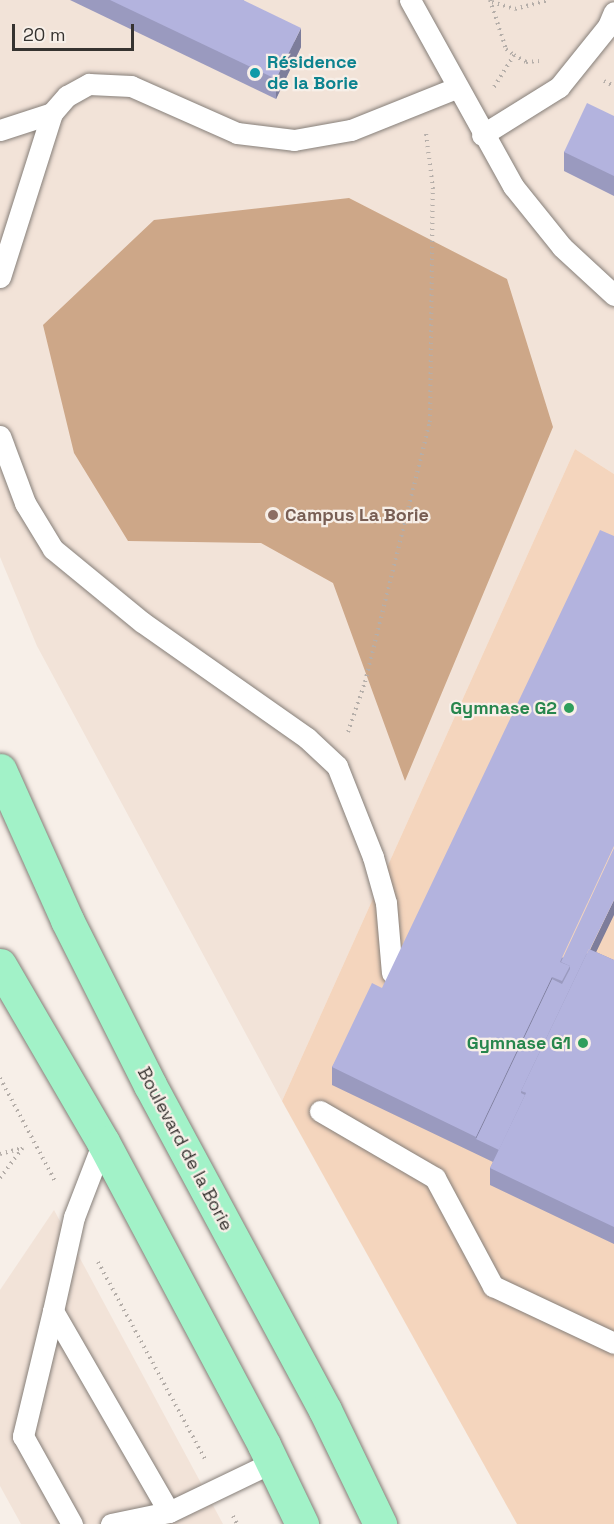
<!DOCTYPE html>
<meta charset="utf-8">
<style>
body{margin:0}
#map{position:relative;width:614px;height:1524px;overflow:hidden;background:#f7efe8;font-family:"Space Grotesk",sans-serif}
div>[style]{position:absolute}
.built>*{inset:0;background:#f2e3d8}
.green>*{inset:0;background:#f4d5bd}
.forest>*{inset:0;background:#cda788}
.path>*{height:4px;margin-top:-2px;transform-origin:0;background:repeating-linear-gradient(90deg,#b5aea9 0 1.5px,transparent 0 6px)}
.roads{filter:drop-shadow(0 0 2px #867f79) drop-shadow(0 0 2px #867f79)}
.service>*{height:21px;margin:-10.5px;padding:0 10.5px;transform-origin:10.5px;border-radius:10.5px;background:#fff}
.primary>*{height:33px;margin:-16.5px;padding:0 16.5px;transform-origin:16.5px;border-radius:16.5px;background:#a2f2c8}
.wall>*{inset:0;background:#9a9abf}
.shaded-wall>*{inset:0;background:#7d7d9b}
.building>*{inset:0;background:#b3b3de}
.dots>*{width:16px;height:16px;translate:-50% -50%;box-sizing:border-box;border:3px solid #f7efe8;border-radius:50%}
span{translate:-50% -50%;white-space:nowrap;text-align:center;line-height:1.15;-webkit-text-stroke:4.5px #f7efe8;paint-order:stroke}
.culture-label{font-size:18px;color:#0d838f;font-weight:700}
.left{translate:0 -50%;text-align:left}
.education-label{font-size:18px;color:#785e54;font-weight:700}
.leisure-label{font-size:18px;color:#27864d;font-weight:700}
.right{translate:-100% -50%;text-align:right}
.street-label{font-size:18px;color:#363330}
.scale{position:absolute;left:12px;top:24px;width:122px;height:27px;box-sizing:border-box;border:3px solid #363330;border-top:0;padding-left:8px;font-size:18px;line-height:21px;white-space:nowrap;color:#363330;-webkit-text-stroke:4px #f7efe8;paint-order:stroke}
</style>
<div id="map">
<div class="built">
<div style="clip-path:polygon(0 0,614px 0,614px 474px,575px 449px,282px 1101px,37px 646px,0 557px)"></div>
<div style="clip-path:polygon(54px 1210px,223px 1524px,21px 1524px,0 1486px,0 1290px)"></div>
</div>
<div class="green">
<div style="clip-path:polygon(575px 449px,614px 474px,614px 1524px,517px 1524px,282px 1101px)"></div>
</div>
<div class="forest">
<div style="clip-path:polygon(349px 198px,507px 279px,553px 427px,405px 781px,333px 583px,261px 543px,128px 541px,74px 453px,43px 325px,154px 220px)"></div>
</div>
<div class="path">
<div style="left:490px;top:0;width:52px;rotate:71.9deg"></div>
<div style="left:506px;top:49px;width:10px;rotate:37deg"></div>
<div style="left:514px;top:55px;width:38px;rotate:122deg"></div>
<div style="left:492px;top:2px;width:24px;rotate:17deg"></div>
<div style="left:515px;top:9px;width:34px;rotate:-15deg"></div>
<div style="left:514px;top:55px;width:14px;rotate:30deg"></div>
<div style="left:526px;top:62px;width:13px;rotate:-4deg"></div>
<div style="left:604px;top:81px;width:11px;rotate:27deg"></div>
<div style="left:348px;top:732px;width:53px;rotate:-71.2deg"></div>
<div style="left:365px;top:682px;width:268px;rotate:-76deg"></div>
<div style="left:430px;top:422px;width:233px;rotate:-89.3deg"></div>
<div style="left:433px;top:189px;width:56px;rotate:-97.1deg"></div>
<div style="left:0;top:1078px;width:117px;rotate:61.9deg"></div>
<div style="left:0;top:1154px;width:24px;rotate:-15deg"></div>
<div style="left:0;top:1178px;width:38px;rotate:-53deg"></div>
<div style="left:98px;top:1262px;width:226px;rotate:61.5deg"></div>
<div style="left:233px;top:1516px;width:9px;rotate:63deg"></div>
</div>
<div class="roads">
<div class="service">
<div style="left:410px;top:0;width:213px;rotate:61deg"></div>
<div style="left:513px;top:186px;width:78px;rotate:51.2deg"></div>
<div style="left:562px;top:247px;width:71px;rotate:42.7deg"></div>
<div style="left:0;top:130px;width:55px;rotate:-18.1deg"></div>
<div style="left:482px;top:135px;width:91px;rotate:-31.9deg"></div>
<div style="left:559px;top:87px;width:78px;rotate:-51.2deg"></div>
<div style="left:608px;top:26px;width:15px;rotate:-67deg"></div>
<div style="left:0;top:277px;width:172px;rotate:-72.4deg"></div>
<div style="left:52px;top:113px;width:23px;rotate:-49deg"></div>
<div style="left:67px;top:96px;width:25px;rotate:-29deg"></div>
<div style="left:89px;top:84px;width:42px;rotate:2.7deg"></div>
<div style="left:131px;top:86px;width:116px;rotate:23.9deg"></div>
<div style="left:237px;top:133px;width:57px;rotate:7deg"></div>
<div style="left:294px;top:140px;width:58px;rotate:-10deg"></div>
<div style="left:351px;top:130px;width:113px;rotate:-21.8deg"></div>
<div style="left:0;top:436px;width:72px;rotate:69.5deg"></div>
<div style="left:25px;top:503px;width:54px;rotate:58.7deg"></div>
<div style="left:53px;top:549px;width:115px;rotate:39.4deg"></div>
<div style="left:142px;top:622px;width:202px;rotate:35.1deg"></div>
<div style="left:307px;top:738px;width:41px;rotate:43deg"></div>
<div style="left:337px;top:766px;width:98px;rotate:68.4deg"></div>
<div style="left:373px;top:857px;width:48px;rotate:74.2deg"></div>
<div style="left:386px;top:903px;width:70px;rotate:85.1deg"></div>
<div style="left:320px;top:1111px;width:133px;rotate:30.2deg"></div>
<div style="left:435px;top:1178px;width:123px;rotate:61.8deg"></div>
<div style="left:493px;top:1286px;width:134px;rotate:25.2deg"></div>
<div style="left:103px;top:1142px;width:80px;rotate:111.1deg"></div>
<div style="left:74px;top:1217px;width:96px;rotate:102.6deg"></div>
<div style="left:53px;top:1311px;width:232px;rotate:60deg"></div>
<div style="left:169px;top:1512px;width:115px;rotate:-25.7deg"></div>
<div style="left:53px;top:1311px;width:129px;rotate:103.5deg"></div>
<div style="left:23px;top:1436px;width:101px;rotate:60.9deg"></div>
<div style="left:111px;top:1524px;width:59px;rotate:-11.7deg"></div>
</div>
<div class="primary">
<div style="left:0;top:770px;width:164px;rotate:65.9deg"></div>
<div style="left:67px;top:920px;width:185px;rotate:63.3deg"></div>
<div style="left:150px;top:1085px;width:369px;rotate:61.7deg"></div>
<div style="left:325px;top:1410px;width:127px;rotate:64.2deg"></div>
<div style="left:0;top:965px;width:205px;rotate:59.8deg"></div>
<div style="left:103px;top:1142px;width:343px;rotate:62deg"></div>
<div style="left:264px;top:1445px;width:88px;rotate:64.3deg"></div>
</div>
</div>
<div class="wall">
<div style="clip-path:polygon(70px 0,243px 0,301px 47px,276px 99px)"></div>
<div style="clip-path:polygon(614px 116px,614px 196px,564px 171px,564px 152px)"></div>
<div style="clip-path:polygon(596px 952px,614px 960px,614px 1244px,490px 1185px,490px 1168px,493px 1162px,332px 1085px,332px 1067px,382px 988px)"></div>
</div>
<div class="shaded-wall">
<div style="clip-path:polygon(301px 28px,301px 47px,276px 99px,276px 79px)"></div>
<div style="clip-path:polygon(614px 900px,614px 915px,526px 1098px,526px 1093px,522px 1091px)"></div>
<div style="clip-path:polygon(552px 977px,552px 994px,476px 1139px,476px 1137px)"></div>
</div>
<div class="building">
<div style="clip-path:polygon(110px 0,243px 0,301px 28px,276px 79px)"></div>
<div style="clip-path:polygon(587px 103px,614px 116px,614px 176px,564px 152px)"></div>
<div style="clip-path:polygon(600px 530px,614px 536px,614px 846px,560px 962px,570px 966px,562px 981px,552px 977px,476px 1137px,332px 1067px,372px 983px,382px 988px)"></div>
<div style="clip-path:polygon(614px 848px,614px 900px,590px 949px,589px 949px,521px 1091px,521px 1093px,525px 1095px,499px 1150px,476px 1139px,552px 979px,562px 984px,570px 969px,570px 966px,561px 962px)"></div>
<div style="clip-path:polygon(589px 949px,614px 960px,614px 1227px,490px 1168px,526px 1093px,521px 1091px)"></div>
</div>
<div class="dots">
<div style="left:255px;top:73px;background:#0f9aa8"></div>
<div style="left:273px;top:515px;background:#8d6e63"></div>
<div style="left:569px;top:708px;background:#2e9e5b"></div>
<div style="left:583px;top:1043px;background:#2e9e5b"></div>
</div>
<div class="culture-label">
<span class="left" style="left:267px;top:73px">Résidence<br>de la Borie</span>
</div>
<div class="education-label">
<span class="left" style="left:285px;top:515px">Campus La Borie</span>
</div>
<div class="leisure-label">
<span class="right" style="left:557px;top:708px">Gymnase G2</span>
<span class="right" style="left:571px;top:1043px">Gymnase G1</span>
</div>
<div class="street-label">
<span style="left:185px;top:1149px;rotate:62deg">Boulevard de la Borie</span>
</div>
<div class="scale">20 m</div>
</div>
